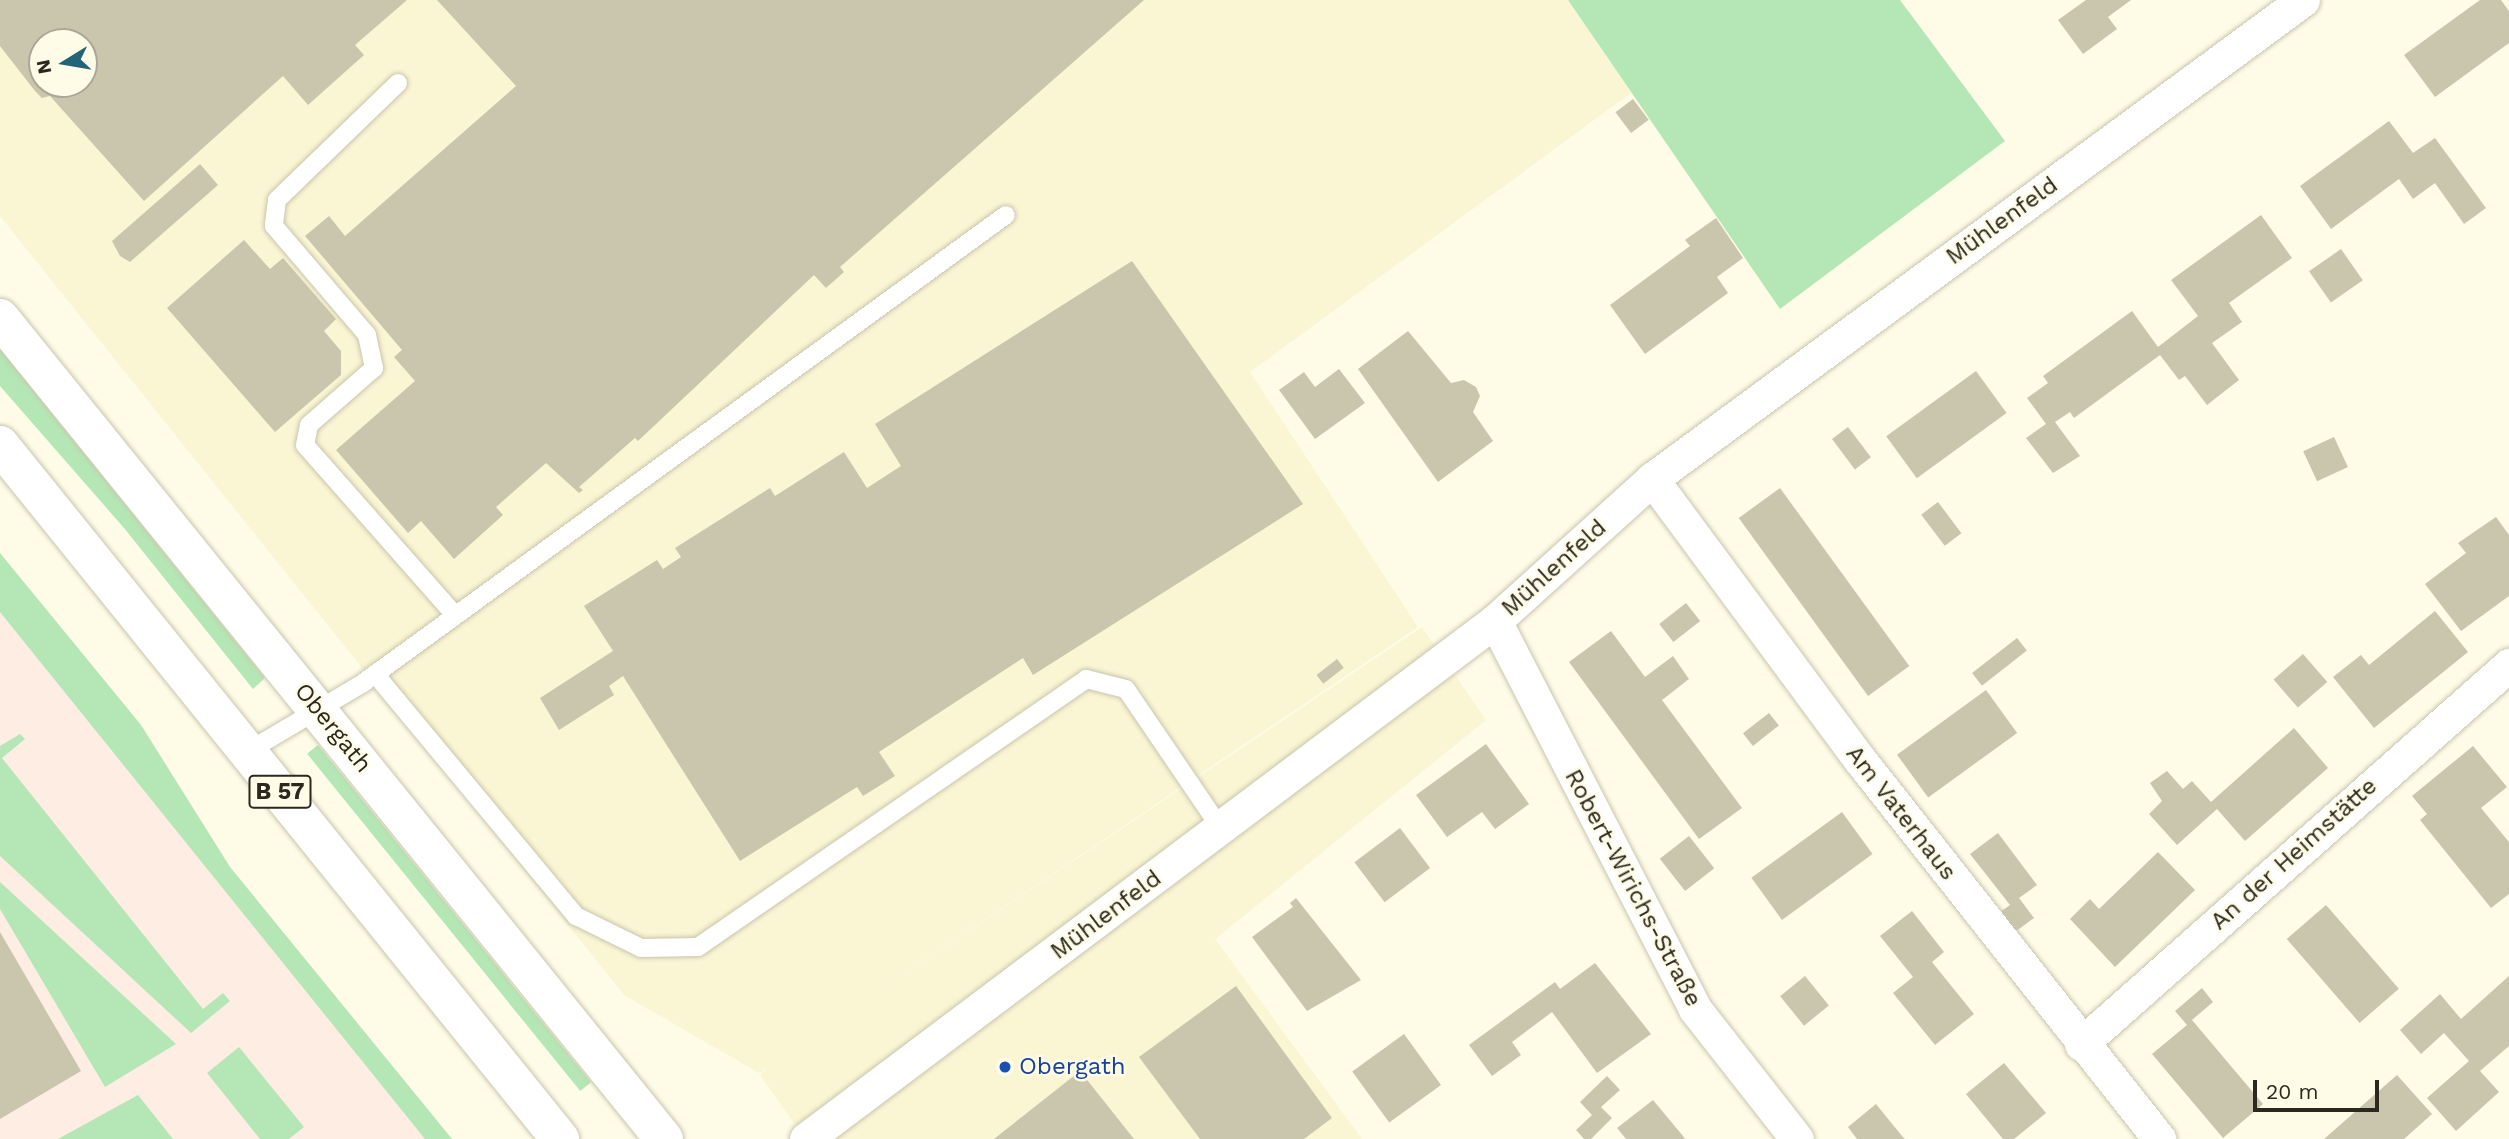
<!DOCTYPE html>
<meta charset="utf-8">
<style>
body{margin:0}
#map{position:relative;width:2509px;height:1139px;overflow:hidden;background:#fefbe7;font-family:"Work Sans",sans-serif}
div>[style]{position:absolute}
.built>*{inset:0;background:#faf5d3}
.education>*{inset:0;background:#feede2}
.green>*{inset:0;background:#b5e6b5;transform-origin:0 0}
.building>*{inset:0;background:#c9c6ad;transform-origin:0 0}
.roads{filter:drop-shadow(0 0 2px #c9c5ad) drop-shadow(0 0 2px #c9c5ad)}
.lane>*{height:18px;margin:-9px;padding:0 9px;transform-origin:9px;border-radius:9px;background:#fff}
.street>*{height:33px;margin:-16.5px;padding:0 16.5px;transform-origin:16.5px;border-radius:16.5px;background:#fff}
.primary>*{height:38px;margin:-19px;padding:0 19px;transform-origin:19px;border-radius:19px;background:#fff}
.dots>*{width:19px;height:19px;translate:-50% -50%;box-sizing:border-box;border:4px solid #fefbe7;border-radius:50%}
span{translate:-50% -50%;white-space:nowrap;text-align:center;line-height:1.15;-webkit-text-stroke:5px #fefbe7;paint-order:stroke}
.shield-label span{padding:2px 5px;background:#fefbe7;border:2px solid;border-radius:5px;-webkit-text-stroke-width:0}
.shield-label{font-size:23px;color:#2b291f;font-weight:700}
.street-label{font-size:24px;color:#2b291f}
.transit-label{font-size:24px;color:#164399}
.left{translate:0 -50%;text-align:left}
.north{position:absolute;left:28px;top:28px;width:70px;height:70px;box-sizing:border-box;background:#fefbe7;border:2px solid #aaa797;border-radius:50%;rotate:259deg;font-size:19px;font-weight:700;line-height:28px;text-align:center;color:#2b291f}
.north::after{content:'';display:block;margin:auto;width:24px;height:32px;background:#226478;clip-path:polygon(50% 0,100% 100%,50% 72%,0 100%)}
.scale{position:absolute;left:2253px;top:1080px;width:126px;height:32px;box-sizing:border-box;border:4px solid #2b291f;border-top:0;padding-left:9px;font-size:21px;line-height:24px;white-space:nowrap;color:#2b291f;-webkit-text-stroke:5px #fefbe7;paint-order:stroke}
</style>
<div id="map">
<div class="built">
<div style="clip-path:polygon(evenodd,0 0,1568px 0,1631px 93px,1250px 372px,1418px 627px,866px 1000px,1422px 627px,1486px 720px,1215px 939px,1362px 1139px,805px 1139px,760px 1075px,767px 1068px,759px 1073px,624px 995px,0 216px,0 0,42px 42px,84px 42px,84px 84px,42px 84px,42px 42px)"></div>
</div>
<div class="education">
<div style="clip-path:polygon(0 553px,141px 725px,230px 867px,452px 1139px,173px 1139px,146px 1108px,95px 1139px,0 1139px)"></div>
</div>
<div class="green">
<div style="clip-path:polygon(1568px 0,1900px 0,2005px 141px,1780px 309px)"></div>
<div style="clip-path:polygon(0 349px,265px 678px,253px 689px,124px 528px,0 386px)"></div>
<div style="clip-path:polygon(0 553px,141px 725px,230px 867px,452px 1139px,425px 1139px,0 612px)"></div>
<div style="clip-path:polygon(20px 734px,25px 739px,2px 758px,203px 1009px,223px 993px,230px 1001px,191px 1033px,0 856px,0 746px)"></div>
<div style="left:318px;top:745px;width:434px;height:14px;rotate:51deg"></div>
<div style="clip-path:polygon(0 882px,176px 1044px,105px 1087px,0 909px)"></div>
<div style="clip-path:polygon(239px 1047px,304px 1127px,289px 1139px,260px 1139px,207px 1073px)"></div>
<div style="clip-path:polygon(138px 1095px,173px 1139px,58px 1139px)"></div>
</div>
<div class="building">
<div style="clip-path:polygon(evenodd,0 0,407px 0,355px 45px,364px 55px,308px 105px,283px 76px,144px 201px,50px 96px,42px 98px,35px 91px,0 46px,0 0,42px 42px,84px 42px,84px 84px,42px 84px,42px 42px)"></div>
<div style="clip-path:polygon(437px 0,1144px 0,840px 267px,844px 272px,826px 288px,814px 275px,638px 441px,635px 438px,579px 487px,583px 490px,579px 493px,546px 463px,496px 507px,503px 515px,454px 559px,421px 521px,408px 533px,336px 450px,415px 381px,394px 357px,402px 350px,305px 236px,329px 216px,345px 236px,516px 86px)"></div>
<div style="clip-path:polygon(2086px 0,2131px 0,2108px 17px,2117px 29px,2083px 54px,2058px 20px)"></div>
<div style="clip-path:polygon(2480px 0,2501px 0,2509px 11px,2509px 43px,2435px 97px,2404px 55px)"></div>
<div style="left:1633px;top:99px;width:26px;height:22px;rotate:53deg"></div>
<div style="clip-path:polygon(2389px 121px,2413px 153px,2435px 138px,2486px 208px,2464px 224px,2435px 183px,2413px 199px,2399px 179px,2331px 229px,2300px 186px)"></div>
<div style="clip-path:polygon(200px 164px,218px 185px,130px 262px,120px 256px,112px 241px)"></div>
<div style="clip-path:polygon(2261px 215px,2292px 258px,2229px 303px,2242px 322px,2212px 343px,2239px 380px,2207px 405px,2185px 376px,2179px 380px,2160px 355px,2074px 418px,2070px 412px,2055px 422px,2080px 456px,2053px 473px,2026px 438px,2046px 424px,2027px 398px,2048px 383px,2043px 376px,2132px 311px,2158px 347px,2198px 316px,2171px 280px)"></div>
<div style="clip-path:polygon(1716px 218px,1743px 258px,1717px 277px,1728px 293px,1645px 354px,1610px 305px,1690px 246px,1685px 240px)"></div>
<div style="clip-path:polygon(244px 240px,270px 269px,283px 258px,336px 319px,324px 331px,341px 351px,341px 375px,275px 432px,167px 308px)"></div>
<div style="left:2341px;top:249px;width:38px;height:39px;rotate:55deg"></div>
<div style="clip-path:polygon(1132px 261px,1303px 504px,1033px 675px,1023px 658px,879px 752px,895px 776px,863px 796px,857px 787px,740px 861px,623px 676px,609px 686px,614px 695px,559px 730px,540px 698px,613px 651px,584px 606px,657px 560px,663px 569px,681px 557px,675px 548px,770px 488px,775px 496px,844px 452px,867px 488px,901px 466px,875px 424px)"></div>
<div style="clip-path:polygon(1408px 331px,1451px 383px,1464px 380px,1476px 387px,1480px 396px,1473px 412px,1493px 441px,1438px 482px,1358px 369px)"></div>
<div style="clip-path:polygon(1339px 369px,1365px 403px,1315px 439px,1279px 390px,1304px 372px,1315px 387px)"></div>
<div style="left:1976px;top:371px;width:52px;height:111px;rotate:54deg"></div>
<div style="left:1848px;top:427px;width:38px;height:20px;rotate:53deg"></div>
<div style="left:2334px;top:437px;width:33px;height:34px;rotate:65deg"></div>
<div style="left:1780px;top:488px;width:220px;height:51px;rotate:54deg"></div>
<div style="left:1938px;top:502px;width:39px;height:21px;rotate:53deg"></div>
<div style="clip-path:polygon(2496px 517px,2509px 535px,2509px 596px,2461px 631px,2425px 584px,2466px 553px,2458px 543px)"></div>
<div style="left:1686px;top:603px;width:23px;height:34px;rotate:52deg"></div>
<div style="clip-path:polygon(2435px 611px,2468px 652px,2374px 728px,2333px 677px,2361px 655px,2369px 665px)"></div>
<div style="clip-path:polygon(1611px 631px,1645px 677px,1673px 656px,1689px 679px,1662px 700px,1742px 808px,1699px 839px,1569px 662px)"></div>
<div style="left:2017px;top:638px;width:16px;height:57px;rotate:52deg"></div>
<div style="left:2303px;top:654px;width:37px;height:39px;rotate:49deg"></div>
<div style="left:1337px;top:659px;width:11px;height:26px;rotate:52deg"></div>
<div style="left:1986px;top:690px;width:53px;height:110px;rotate:54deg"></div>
<div style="left:1769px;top:713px;width:16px;height:33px;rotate:52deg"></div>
<div style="clip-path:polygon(2294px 728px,2328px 768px,2245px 841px,2217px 809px,2177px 845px,2149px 814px,2162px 801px,2150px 783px,2167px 771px,2183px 789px,2192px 781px,2211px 802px)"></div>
<div style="clip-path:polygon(1486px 744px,1529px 804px,1495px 829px,1482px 812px,1447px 837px,1416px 795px)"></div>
<div style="clip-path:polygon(2473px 746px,2507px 787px,2481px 808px,2509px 842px,2509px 894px,2491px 908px,2420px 820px,2427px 814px,2412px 796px)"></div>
<div style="left:1842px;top:812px;width:52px;height:112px;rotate:54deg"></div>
<div style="left:1400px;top:828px;width:50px;height:57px;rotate:53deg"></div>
<div style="clip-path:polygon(1998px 833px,2037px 885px,2019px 898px,2034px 918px,2012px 934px,1997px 914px,2010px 905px,1970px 854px)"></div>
<div style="left:1689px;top:836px;width:41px;height:37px;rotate:52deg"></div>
<div style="clip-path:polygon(2158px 852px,2195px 890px,2115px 967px,2070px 919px,2090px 899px,2099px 909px)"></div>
<div style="clip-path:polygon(1296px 898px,1361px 980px,1307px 1011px,1252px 937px,1293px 907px,1290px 903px)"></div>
<div style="left:2326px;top:905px;width:111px;height:52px;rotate:49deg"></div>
<div style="clip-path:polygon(1912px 911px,1944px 952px,1932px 962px,1974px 1014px,1935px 1045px,1893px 993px,1913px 977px,1880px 936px)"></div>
<div style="clip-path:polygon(0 932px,81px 1071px,0 1119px)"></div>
<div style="clip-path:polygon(1595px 963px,1651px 1034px,1597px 1073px,1552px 1012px,1512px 1042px,1521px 1055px,1492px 1076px,1469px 1045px,1555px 982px,1560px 989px)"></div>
<div style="left:1805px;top:976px;width:38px;height:32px;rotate:51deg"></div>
<div style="clip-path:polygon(2509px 976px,2509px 1046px,2480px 1071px,2499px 1092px,2456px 1131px,2427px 1098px,2469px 1061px,2444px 1033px,2421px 1054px,2400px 1030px,2440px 994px,2461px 1019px)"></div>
<div style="clip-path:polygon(1236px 986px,1332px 1118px,1304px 1139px,1200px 1139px,1139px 1057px)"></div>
<div style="clip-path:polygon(2202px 988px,2213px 1002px,2192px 1020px,2263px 1104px,2223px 1138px,2152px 1054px,2187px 1025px,2175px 1011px)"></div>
<div style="left:1404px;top:1034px;width:63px;height:64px;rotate:54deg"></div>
<div style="clip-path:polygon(2004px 1063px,2046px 1113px,2014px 1139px,2003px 1139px,1966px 1094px)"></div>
<div style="clip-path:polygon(1080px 1071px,1134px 1139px,994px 1139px,1018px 1120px)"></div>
<div style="clip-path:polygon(2397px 1075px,2432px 1114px,2404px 1139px,2324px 1139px)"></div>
<div style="clip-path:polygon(1607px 1076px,1620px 1090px,1601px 1107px,1612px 1118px,1591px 1139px,1584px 1139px,1576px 1130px,1592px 1115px,1580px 1102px)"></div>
<div style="clip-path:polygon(1653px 1100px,1683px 1136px,1685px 1139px,1626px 1139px,1617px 1128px)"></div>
<div style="clip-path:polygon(1876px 1104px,1902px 1136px,1905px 1139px,1857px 1139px,1848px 1127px)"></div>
</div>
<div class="roads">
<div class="lane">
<div style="left:398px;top:83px;width:168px;rotate:136deg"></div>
<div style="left:277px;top:200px;width:26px;rotate:97deg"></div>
<div style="left:274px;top:226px;width:143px;rotate:49.5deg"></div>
<div style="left:367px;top:335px;width:34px;rotate:78deg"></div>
<div style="left:374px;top:368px;width:86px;rotate:138.8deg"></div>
<div style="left:309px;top:425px;width:20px;rotate:101deg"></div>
<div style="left:305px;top:445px;width:225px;rotate:48.6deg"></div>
<div style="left:375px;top:674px;width:315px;rotate:50.3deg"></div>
<div style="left:576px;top:916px;width:72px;rotate:26.2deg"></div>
<div style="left:641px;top:948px;width:57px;rotate:-1deg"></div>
<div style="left:698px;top:947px;width:472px;rotate:-34.6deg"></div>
<div style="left:1086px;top:679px;width:41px;rotate:14deg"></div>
<div style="left:1126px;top:689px;width:169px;rotate:55.8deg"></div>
<div style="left:247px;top:752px;width:135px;rotate:-30.7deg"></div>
<div style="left:363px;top:683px;width:795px;rotate:-36.05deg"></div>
</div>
<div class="street">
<div style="left:1652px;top:479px;width:350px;rotate:53.5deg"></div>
<div style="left:1860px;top:760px;width:483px;rotate:51.7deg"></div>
<div style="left:1495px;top:621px;width:437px;rotate:62.7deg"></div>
<div style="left:1695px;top:1009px;width:165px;rotate:51.9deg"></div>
<div style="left:2081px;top:1044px;width:572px;rotate:-41.53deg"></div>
<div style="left:806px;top:1139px;width:862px;rotate:-36.94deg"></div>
<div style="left:1495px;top:621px;width:212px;rotate:-42.1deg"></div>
<div style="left:1652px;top:479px;width:808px;rotate:-36.35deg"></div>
</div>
<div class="primary">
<div style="left:0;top:318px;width:1056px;rotate:51.04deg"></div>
<div style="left:0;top:445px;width:892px;rotate:51.1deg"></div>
</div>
</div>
<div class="dots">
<div style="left:1005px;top:1067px;background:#1a4fb4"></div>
</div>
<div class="shield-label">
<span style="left:280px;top:792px">B 57</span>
</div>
<div class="street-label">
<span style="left:2002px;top:221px;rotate:-36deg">Mühlenfeld</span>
<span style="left:1554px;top:568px;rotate:-42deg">Mühlenfeld</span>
<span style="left:333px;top:728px;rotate:51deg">Obergath</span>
<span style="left:1901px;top:813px;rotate:52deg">Am Vaterhaus</span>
<span style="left:2294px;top:854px;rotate:-42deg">An der Heimstätte</span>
<span style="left:1633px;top:888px;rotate:62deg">Robert-Wirichs-Straße</span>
<span style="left:1106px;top:915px;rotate:-37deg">Mühlenfeld</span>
</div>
<div class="transit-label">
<span class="left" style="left:1019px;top:1067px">Obergath</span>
</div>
<div class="north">N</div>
<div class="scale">20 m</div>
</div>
